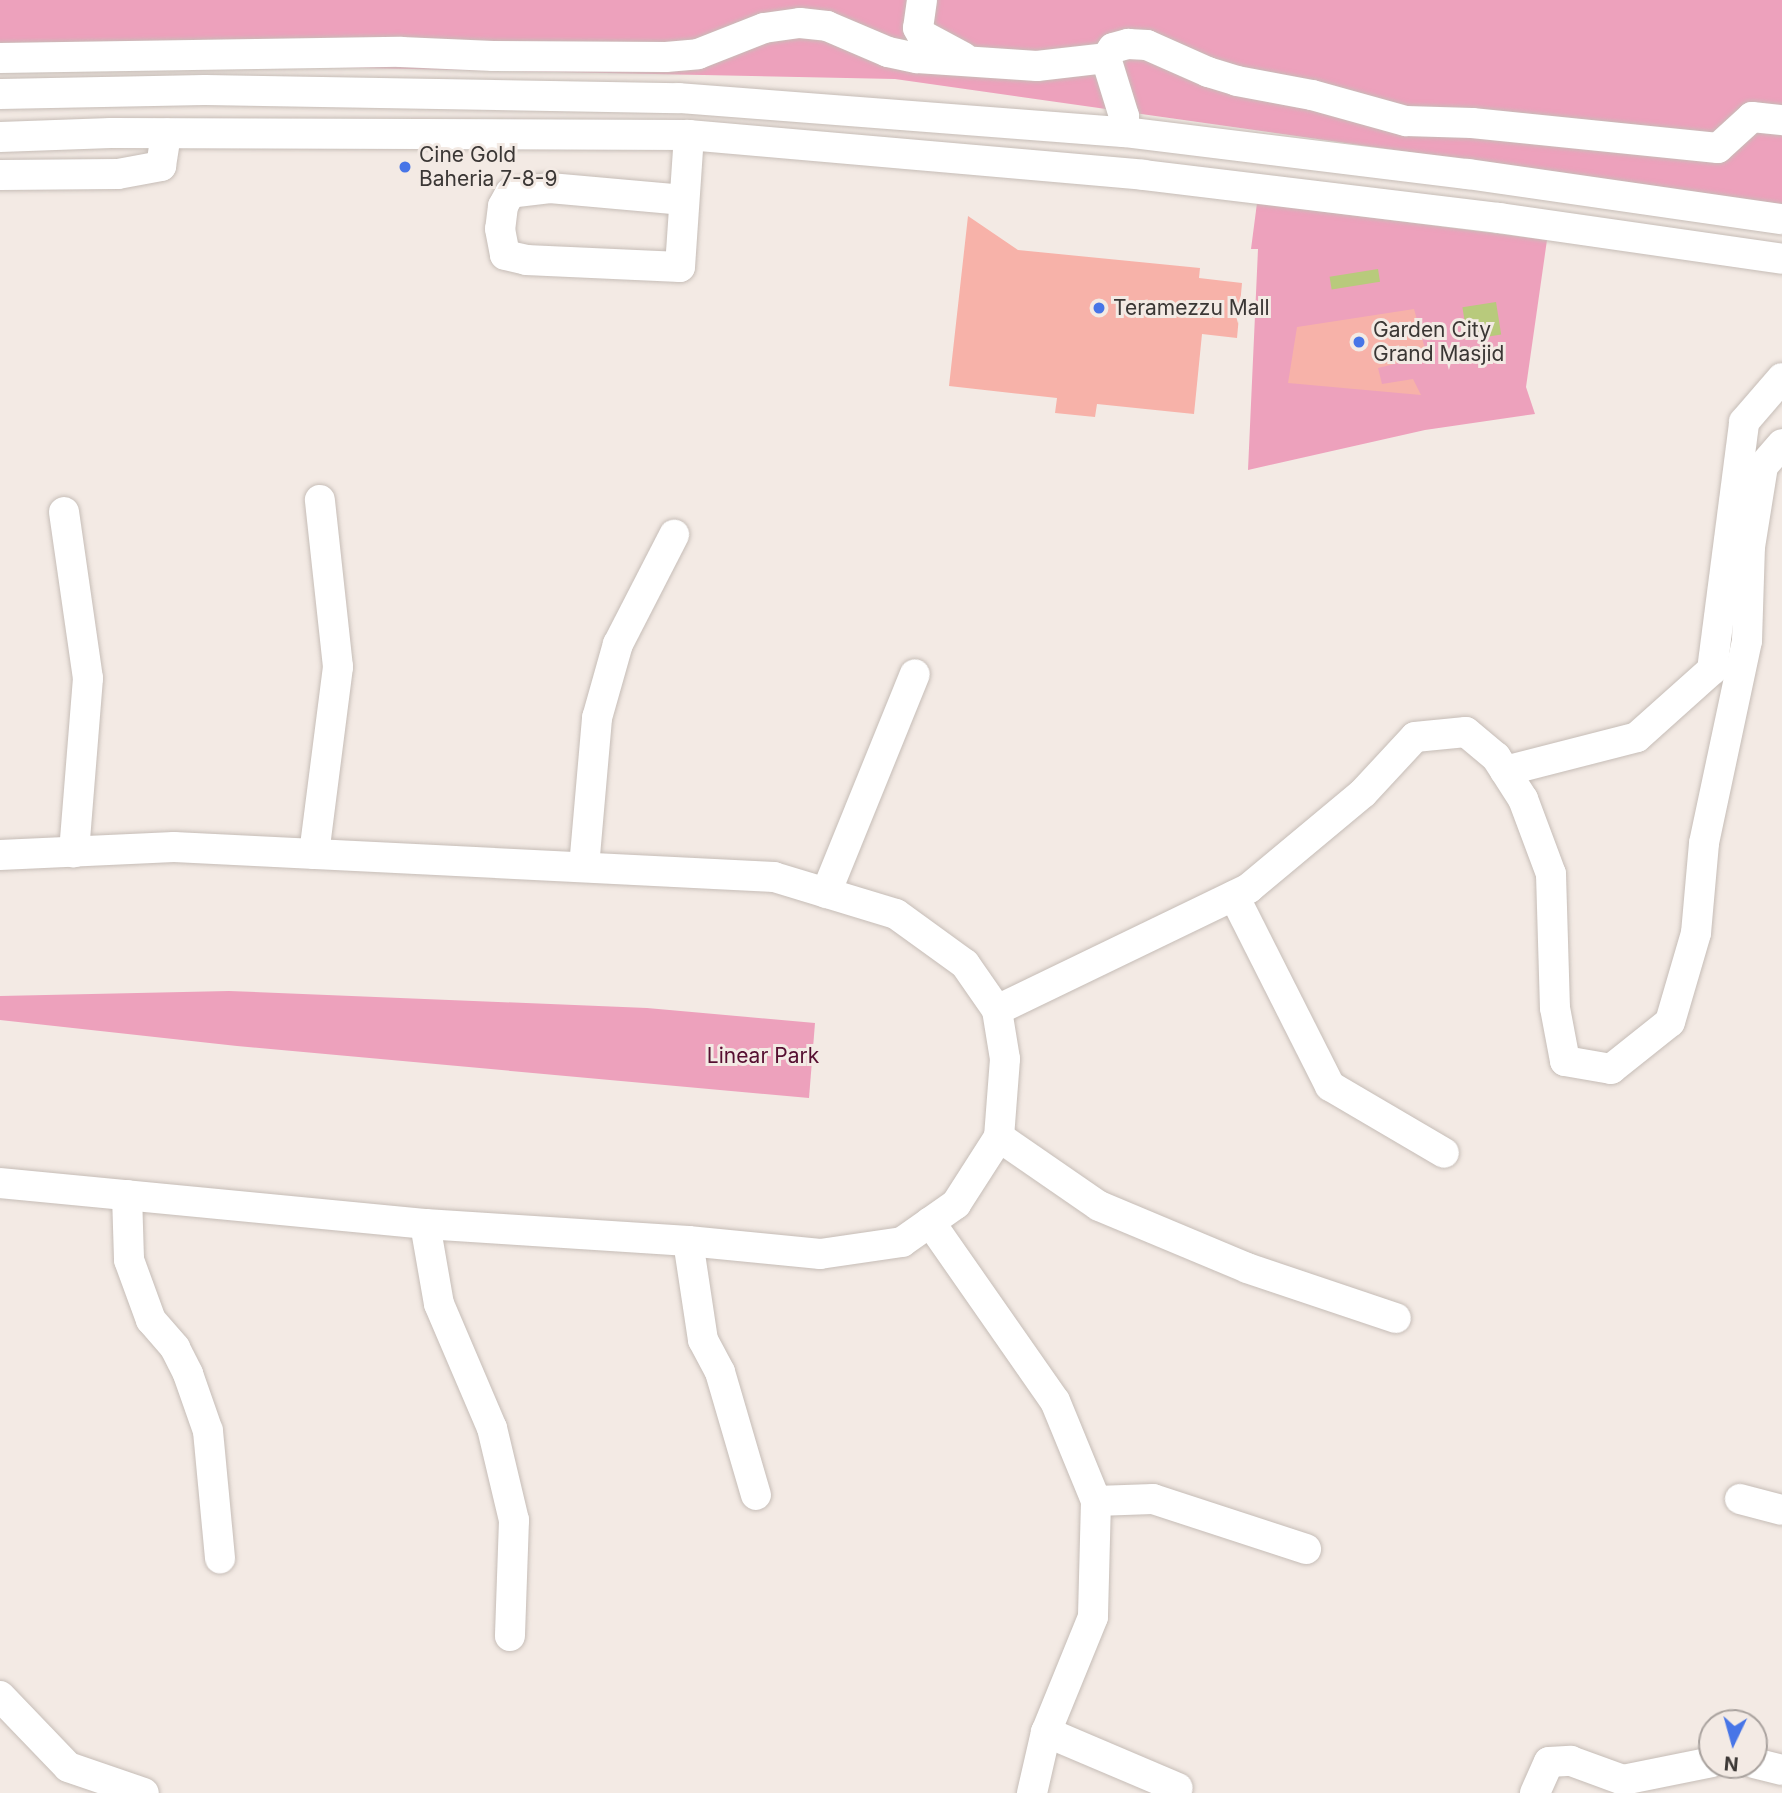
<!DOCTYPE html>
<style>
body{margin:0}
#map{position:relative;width:1782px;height:1793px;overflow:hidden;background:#f3eae4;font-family:Inter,sans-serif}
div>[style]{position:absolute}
.green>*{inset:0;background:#eda1bc}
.water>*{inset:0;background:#b8ca7c;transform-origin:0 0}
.building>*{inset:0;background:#f7b2a9}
.roads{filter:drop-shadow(0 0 2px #c6bdb7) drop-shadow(0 0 2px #c6bdb7)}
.minor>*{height:30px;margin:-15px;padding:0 15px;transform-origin:15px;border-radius:15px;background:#fff}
.dots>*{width:19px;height:19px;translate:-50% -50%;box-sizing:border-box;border:4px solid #f3eae4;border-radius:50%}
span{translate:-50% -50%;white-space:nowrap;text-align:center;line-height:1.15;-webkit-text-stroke:6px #f3eae4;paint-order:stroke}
.poi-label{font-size:21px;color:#3b3735}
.left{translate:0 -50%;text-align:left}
.park-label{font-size:21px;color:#560f31}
.north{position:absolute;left:1698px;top:1709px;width:70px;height:70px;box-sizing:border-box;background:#f3eae4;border:2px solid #a9a29e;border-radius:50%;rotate:185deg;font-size:19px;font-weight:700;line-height:28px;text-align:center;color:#3b3735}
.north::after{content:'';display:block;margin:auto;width:24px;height:32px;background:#4775e7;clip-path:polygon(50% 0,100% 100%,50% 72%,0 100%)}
</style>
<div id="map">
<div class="green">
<div style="clip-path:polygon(0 0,1782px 0,1782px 205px,895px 79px,117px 63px,0 68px)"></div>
<div style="clip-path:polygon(1257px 203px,1547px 240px,1526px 387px,1535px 414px,1425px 430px,1248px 470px,1258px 249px,1251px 249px)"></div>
<div style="clip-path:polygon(229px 991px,647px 1008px,815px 1023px,809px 1098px,237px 1046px,0 1020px,0 996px)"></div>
</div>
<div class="water">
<div style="left:1378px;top:269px;width:13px;height:49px;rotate:81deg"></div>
<div style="left:1496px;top:302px;width:33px;height:34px;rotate:81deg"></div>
</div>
<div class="building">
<div style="clip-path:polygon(968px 216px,1018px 250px,1200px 268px,1199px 278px,1242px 283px,1237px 338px,1202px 334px,1194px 414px,1097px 404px,1095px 417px,1055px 413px,1057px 398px,949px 386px)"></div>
<div style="clip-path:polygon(1414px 309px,1427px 356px,1378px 368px,1382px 384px,1413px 379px,1421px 395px,1288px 383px,1297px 327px)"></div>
</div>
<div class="roads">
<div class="minor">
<div style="left:922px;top:0;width:28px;rotate:98deg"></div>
<div style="left:918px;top:28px;width:8px;rotate:60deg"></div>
<div style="left:922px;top:35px;width:47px;rotate:28.2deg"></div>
<div style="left:0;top:58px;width:401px;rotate:-0.9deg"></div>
<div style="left:401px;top:52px;width:92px;rotate:2.5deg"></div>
<div style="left:493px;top:56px;width:173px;rotate:0.3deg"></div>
<div style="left:666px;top:57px;width:32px;rotate:-5deg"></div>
<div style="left:698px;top:54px;width:71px;rotate:-21.5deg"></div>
<div style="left:764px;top:28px;width:36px;rotate:-8deg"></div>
<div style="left:800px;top:23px;width:27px;rotate:6deg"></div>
<div style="left:827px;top:26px;width:66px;rotate:23.1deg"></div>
<div style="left:888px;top:52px;width:30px;rotate:12deg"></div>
<div style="left:917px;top:58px;width:120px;rotate:3.8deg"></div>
<div style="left:1037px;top:66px;width:69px;rotate:-6.6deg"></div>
<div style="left:1106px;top:58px;width:61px;rotate:72.8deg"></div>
<div style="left:1124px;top:116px;width:16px;rotate:90deg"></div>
<div style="left:1106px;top:58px;width:12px;rotate:-55deg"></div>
<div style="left:1113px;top:48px;width:16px;rotate:-15deg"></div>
<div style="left:1128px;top:44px;width:19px;rotate:3deg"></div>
<div style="left:1147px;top:45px;width:67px;rotate:23.9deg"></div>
<div style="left:1208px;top:72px;width:30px;rotate:17deg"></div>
<div style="left:1237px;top:81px;width:76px;rotate:10.6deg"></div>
<div style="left:1312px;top:95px;width:98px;rotate:15.5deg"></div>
<div style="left:1406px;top:121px;width:66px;rotate:1.7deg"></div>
<div style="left:1472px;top:123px;width:247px;rotate:5.8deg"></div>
<div style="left:1718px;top:148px;width:46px;rotate:-42.4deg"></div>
<div style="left:1752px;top:117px;width:30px;rotate:6deg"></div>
<div style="left:0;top:94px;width:205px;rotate:-1.1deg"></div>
<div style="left:205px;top:90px;width:474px;rotate:1deg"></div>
<div style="left:679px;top:98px;width:446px;rotate:4.4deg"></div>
<div style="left:1124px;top:132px;width:347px;rotate:7deg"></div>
<div style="left:1468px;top:174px;width:317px;rotate:8.2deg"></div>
<div style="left:0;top:137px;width:111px;rotate:-2.1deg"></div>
<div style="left:111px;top:133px;width:578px;rotate:0.2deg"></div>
<div style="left:689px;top:135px;width:456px;rotate:5deg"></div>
<div style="left:1143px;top:175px;width:359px;rotate:6.9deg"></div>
<div style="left:1499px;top:218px;width:286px;rotate:8.2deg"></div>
<div style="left:0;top:175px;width:118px;rotate:-0.5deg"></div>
<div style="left:118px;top:174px;width:44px;rotate:-10.5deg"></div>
<div style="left:161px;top:166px;width:33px;rotate:-81deg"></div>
<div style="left:684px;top:200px;width:135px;rotate:-174.9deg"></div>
<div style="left:550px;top:188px;width:40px;rotate:172.9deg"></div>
<div style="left:510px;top:193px;width:15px;rotate:118deg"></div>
<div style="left:503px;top:206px;width:23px;rotate:97deg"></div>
<div style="left:500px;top:229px;width:26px;rotate:79deg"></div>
<div style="left:505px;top:255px;width:22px;rotate:13deg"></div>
<div style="left:526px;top:260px;width:154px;rotate:2.6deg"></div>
<div style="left:680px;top:267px;width:132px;rotate:-86.1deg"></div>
<div style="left:64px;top:512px;width:168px;rotate:81.8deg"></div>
<div style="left:88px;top:678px;width:175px;rotate:94.6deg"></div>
<div style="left:1505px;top:771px;width:136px;rotate:-14.4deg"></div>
<div style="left:1637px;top:737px;width:101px;rotate:-41.8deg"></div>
<div style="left:1712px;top:670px;width:250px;rotate:-82.6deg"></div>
<div style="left:1744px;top:422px;width:58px;rotate:-49.2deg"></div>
<div style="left:314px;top:854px;width:189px;rotate:-82.7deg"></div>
<div style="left:338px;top:667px;width:168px;rotate:-96.2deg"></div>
<div style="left:0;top:855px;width:174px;rotate:-2.6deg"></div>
<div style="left:174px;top:847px;width:601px;rotate:2.86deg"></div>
<div style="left:774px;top:877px;width:127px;rotate:16.9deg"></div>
<div style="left:896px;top:914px;width:85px;rotate:35.9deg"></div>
<div style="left:965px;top:964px;width:56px;rotate:55.2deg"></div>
<div style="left:997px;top:1010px;width:280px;rotate:-25.8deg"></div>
<div style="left:1249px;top:888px;width:148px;rotate:-39.8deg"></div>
<div style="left:1363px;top:793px;width:76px;rotate:-47.1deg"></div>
<div style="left:1415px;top:737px;width:51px;rotate:-5.6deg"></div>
<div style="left:1466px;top:732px;width:39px;rotate:40deg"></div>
<div style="left:1496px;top:757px;width:50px;rotate:57.3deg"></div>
<div style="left:1523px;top:799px;width:80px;rotate:69.5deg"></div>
<div style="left:1551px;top:874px;width:134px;rotate:88.3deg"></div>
<div style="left:1555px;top:1008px;width:54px;rotate:79.3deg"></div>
<div style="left:1565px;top:1061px;width:47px;rotate:9.9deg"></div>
<div style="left:1611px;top:1069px;width:75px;rotate:-38.5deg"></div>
<div style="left:1670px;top:1022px;width:93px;rotate:-73.7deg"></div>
<div style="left:1696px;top:933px;width:90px;rotate:-84.9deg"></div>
<div style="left:1704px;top:843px;width:207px;rotate:-78deg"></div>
<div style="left:1747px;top:641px;width:94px;rotate:-88.2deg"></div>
<div style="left:1750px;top:547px;width:82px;rotate:-80.9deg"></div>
<div style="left:1763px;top:466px;width:29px;rotate:-49deg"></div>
<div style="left:584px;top:867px;width:150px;rotate:-85deg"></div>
<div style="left:597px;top:718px;width:77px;rotate:-74.2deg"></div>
<div style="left:618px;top:644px;width:123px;rotate:-62.8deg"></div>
<div style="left:826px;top:893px;width:236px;rotate:-67.9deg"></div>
<div style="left:1234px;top:896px;width:213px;rotate:63.2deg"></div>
<div style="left:1330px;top:1086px;width:132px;rotate:30.4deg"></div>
<div style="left:999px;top:1137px;width:121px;rotate:34.6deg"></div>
<div style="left:1099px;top:1206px;width:160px;rotate:22.7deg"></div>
<div style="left:1247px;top:1268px;width:157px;rotate:18.6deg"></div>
<div style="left:0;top:1183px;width:427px;rotate:5.5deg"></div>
<div style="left:425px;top:1224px;width:264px;rotate:3.7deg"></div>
<div style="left:688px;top:1241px;width:133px;rotate:5.6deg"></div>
<div style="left:820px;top:1254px;width:83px;rotate:-8.3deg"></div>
<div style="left:902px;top:1242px;width:66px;rotate:-35.1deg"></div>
<div style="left:956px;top:1204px;width:80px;rotate:-57.3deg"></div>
<div style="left:999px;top:1137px;width:78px;rotate:-85.6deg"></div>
<div style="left:1005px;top:1059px;width:50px;rotate:-99.3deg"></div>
<div style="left:127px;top:1195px;width:65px;rotate:88.2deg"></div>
<div style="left:129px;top:1260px;width:64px;rotate:69.9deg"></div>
<div style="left:151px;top:1320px;width:37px;rotate:49deg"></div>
<div style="left:175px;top:1348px;width:29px;rotate:63deg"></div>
<div style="left:188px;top:1374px;width:60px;rotate:70.7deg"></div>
<div style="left:208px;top:1431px;width:128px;rotate:84.6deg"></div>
<div style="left:930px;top:1222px;width:218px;rotate:55.1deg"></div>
<div style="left:1055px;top:1401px;width:108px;rotate:67.7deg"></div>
<div style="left:1096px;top:1501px;width:116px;rotate:91.5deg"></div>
<div style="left:1093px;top:1617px;width:124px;rotate:112.2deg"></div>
<div style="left:1046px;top:1732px;width:63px;rotate:102.9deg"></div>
<div style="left:425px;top:1224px;width:81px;rotate:80.1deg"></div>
<div style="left:439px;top:1304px;width:135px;rotate:66.9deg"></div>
<div style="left:492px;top:1428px;width:95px;rotate:76.6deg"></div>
<div style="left:514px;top:1520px;width:116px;rotate:92deg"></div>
<div style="left:688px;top:1241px;width:100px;rotate:81.4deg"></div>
<div style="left:703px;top:1340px;width:36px;rotate:62deg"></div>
<div style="left:720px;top:1372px;width:128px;rotate:73.7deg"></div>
<div style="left:1740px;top:1499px;width:43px;rotate:14.7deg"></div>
<div style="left:1096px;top:1501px;width:57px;rotate:-2deg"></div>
<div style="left:1153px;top:1499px;width:161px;rotate:18.1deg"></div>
<div style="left:0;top:1696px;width:98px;rotate:46.2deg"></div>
<div style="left:68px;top:1767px;width:80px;rotate:18.9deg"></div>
<div style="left:1046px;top:1732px;width:143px;rotate:23deg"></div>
<div style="left:1754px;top:1763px;width:29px;rotate:14deg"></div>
<div style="left:1535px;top:1793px;width:34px;rotate:-66deg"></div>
<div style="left:1549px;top:1762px;width:22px;rotate:-3deg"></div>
<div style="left:1571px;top:1761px;width:55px;rotate:20.1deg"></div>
<div style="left:1623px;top:1780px;width:91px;rotate:-11.4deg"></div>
</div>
</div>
<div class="dots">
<div style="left:405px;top:167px;background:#4775e7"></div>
<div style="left:1099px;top:308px;background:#4775e7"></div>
<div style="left:1359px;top:342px;background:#4775e7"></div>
</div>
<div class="poi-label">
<span class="left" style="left:419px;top:167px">Cine Gold<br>Baheria 7-8-9</span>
<span class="left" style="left:1113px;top:308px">Teramezzu Mall</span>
<span class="left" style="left:1373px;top:342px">Garden City<br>Grand Masjid</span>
</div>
<div class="park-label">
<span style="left:763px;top:1056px">Linear Park</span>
</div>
<div class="north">N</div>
</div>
